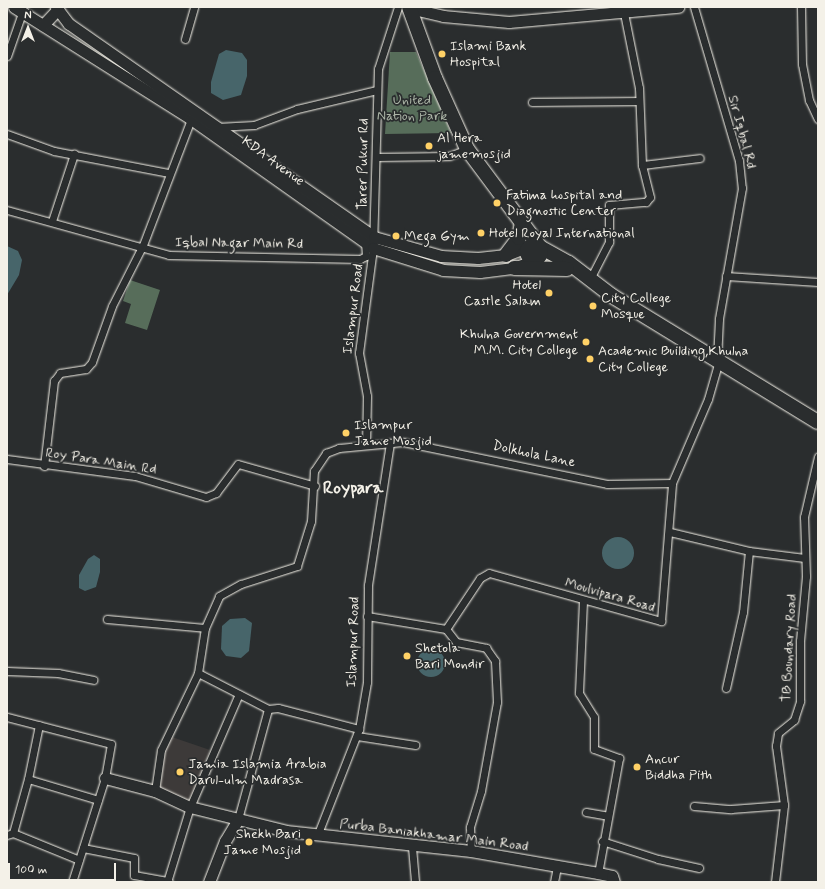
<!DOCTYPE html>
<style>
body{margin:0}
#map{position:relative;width:825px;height:889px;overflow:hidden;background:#2a2d2e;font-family:Mynerve,sans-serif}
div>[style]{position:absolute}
.built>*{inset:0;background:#3d3a39}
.green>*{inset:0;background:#576d5a}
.water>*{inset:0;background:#47656a}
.round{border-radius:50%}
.roads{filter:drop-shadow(0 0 1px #f4f1e8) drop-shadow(0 0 1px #f4f1e8)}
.street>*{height:7px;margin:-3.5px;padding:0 3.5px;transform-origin:3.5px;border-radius:3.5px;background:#2a2d2e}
.secondary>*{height:11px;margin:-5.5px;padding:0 5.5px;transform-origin:5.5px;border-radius:5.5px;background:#2a2d2e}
.highway>*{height:14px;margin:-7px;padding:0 7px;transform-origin:7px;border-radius:7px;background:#2a2d2e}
.highway>.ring{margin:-7px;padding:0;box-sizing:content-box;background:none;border:14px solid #2a2d2e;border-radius:50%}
.dots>*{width:11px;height:11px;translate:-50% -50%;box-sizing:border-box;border:2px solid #2a2d2e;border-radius:50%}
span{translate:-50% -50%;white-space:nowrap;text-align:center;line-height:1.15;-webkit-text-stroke:3.5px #2a2d2e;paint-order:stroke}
.poi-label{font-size:14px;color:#f4f1e8}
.left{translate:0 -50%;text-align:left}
.right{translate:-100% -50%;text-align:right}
.park-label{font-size:14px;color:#adb6a8}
.street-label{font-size:14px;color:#f4f1e8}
.district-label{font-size:18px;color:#f4f1e8;font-weight:700}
.frame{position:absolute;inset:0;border:8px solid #f4f1e8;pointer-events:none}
.north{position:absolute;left:8px;top:8px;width:40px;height:40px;-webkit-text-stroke:3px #2a2d2e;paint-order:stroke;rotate:0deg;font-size:11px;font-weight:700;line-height:16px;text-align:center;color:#f4f1e8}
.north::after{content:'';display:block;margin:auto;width:14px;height:18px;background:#f4f1e8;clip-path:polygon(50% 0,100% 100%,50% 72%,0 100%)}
.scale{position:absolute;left:8px;top:863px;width:108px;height:18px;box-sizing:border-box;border:2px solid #f4f1e8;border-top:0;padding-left:5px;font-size:12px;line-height:14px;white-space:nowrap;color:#f4f1e8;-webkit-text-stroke:3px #2a2d2e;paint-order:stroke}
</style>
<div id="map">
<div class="built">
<div style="clip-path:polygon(169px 736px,210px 750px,190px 803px,156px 789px)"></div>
</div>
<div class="green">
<div style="clip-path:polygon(390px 52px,416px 52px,451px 133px,385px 134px)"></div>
<div style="clip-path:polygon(130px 280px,160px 290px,147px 330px,125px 323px,131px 304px,123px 301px)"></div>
</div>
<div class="water">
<div style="clip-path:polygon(226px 50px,242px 53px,247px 60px,247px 76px,241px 95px,223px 100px,211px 93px,211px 82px,219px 54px)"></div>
<div style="clip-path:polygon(7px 246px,18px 251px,22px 260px,19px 275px,7px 295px)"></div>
<div class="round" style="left:602px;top:537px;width:32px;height:32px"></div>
<div style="clip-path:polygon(94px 555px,100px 559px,100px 572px,96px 587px,85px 591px,79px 588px,79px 575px,88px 559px)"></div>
<div style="clip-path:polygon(245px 618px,252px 623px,249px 651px,241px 658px,226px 656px,221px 649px,222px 626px,230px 619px)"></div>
<div class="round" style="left:417px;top:649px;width:28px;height:28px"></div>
</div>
<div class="roads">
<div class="street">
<div style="left:694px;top:7px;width:160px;rotate:73.7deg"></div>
<div style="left:739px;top:161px;width:27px;rotate:84deg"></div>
<div style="left:742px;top:188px;width:133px;rotate:100deg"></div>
<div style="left:719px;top:319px;width:41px;rotate:92.8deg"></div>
<div style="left:801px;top:7px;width:57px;rotate:89deg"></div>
<div style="left:802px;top:64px;width:37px;rotate:79deg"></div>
<div style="left:809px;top:100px;width:21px;rotate:65deg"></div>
<div style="left:185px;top:39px;width:33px;rotate:-74deg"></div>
<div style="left:7px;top:56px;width:46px;rotate:-70.8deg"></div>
<div style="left:532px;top:102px;width:107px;rotate:-0.5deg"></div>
<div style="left:217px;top:127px;width:37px;rotate:-3deg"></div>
<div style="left:254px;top:125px;width:46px;rotate:-20.4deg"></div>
<div style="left:297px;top:109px;width:82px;rotate:-13.4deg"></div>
<div style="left:7px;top:134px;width:50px;rotate:19.9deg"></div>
<div style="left:54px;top:151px;width:116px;rotate:10.9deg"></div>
<div style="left:377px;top:157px;width:72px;rotate:-0.8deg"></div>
<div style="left:449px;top:156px;width:19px;rotate:-21deg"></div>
<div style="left:642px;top:165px;width:58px;rotate:-6.9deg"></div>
<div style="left:7px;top:210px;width:168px;rotate:15.5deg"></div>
<div style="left:169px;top:255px;width:191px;rotate:1.2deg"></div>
<div style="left:360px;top:259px;width:7px;rotate:-27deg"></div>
<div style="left:366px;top:256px;width:13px;rotate:-94deg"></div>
<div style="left:52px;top:221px;width:71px;rotate:-71.8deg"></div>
<div style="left:726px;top:276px;width:92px;rotate:3.7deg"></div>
<div style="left:590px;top:279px;width:42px;rotate:-62.8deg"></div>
<div style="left:609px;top:242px;width:37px;rotate:-90deg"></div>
<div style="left:609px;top:205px;width:37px;rotate:-5deg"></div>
<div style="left:646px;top:202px;width:6px;rotate:-51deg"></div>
<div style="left:650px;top:197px;width:33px;rotate:-104deg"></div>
<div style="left:642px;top:165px;width:77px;rotate:-92.2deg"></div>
<div style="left:639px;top:88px;width:76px;rotate:-101.3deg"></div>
<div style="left:366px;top:445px;width:49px;rotate:-88.8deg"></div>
<div style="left:367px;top:396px;width:44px;rotate:-100.5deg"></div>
<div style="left:359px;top:353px;width:106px;rotate:-82.4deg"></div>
<div style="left:373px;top:248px;width:179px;rotate:-88.4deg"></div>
<div style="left:378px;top:69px;width:65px;rotate:-72.1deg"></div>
<div style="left:7px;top:459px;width:129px;rotate:7.6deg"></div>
<div style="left:135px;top:476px;width:74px;rotate:16.5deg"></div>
<div style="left:206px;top:497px;width:11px;rotate:-22deg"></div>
<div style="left:216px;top:493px;width:36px;rotate:-53deg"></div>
<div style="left:238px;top:464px;width:80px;rotate:15.9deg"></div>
<div style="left:44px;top:466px;width:86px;rotate:-83.3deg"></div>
<div style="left:54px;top:381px;width:10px;rotate:-53deg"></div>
<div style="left:60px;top:373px;width:26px;rotate:-9deg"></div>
<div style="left:86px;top:369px;width:9px;rotate:-49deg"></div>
<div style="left:92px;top:362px;width:59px;rotate:-70.3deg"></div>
<div style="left:112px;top:306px;width:68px;rotate:-63.1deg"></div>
<div style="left:143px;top:245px;width:135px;rotate:-69.1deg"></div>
<div style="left:670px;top:532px;width:81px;rotate:13.5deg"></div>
<div style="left:749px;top:551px;width:56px;rotate:7.1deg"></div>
<div style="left:583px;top:601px;width:92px;rotate:92.5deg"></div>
<div style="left:579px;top:693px;width:28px;rotate:58deg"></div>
<div style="left:594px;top:717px;width:32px;rotate:90deg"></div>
<div style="left:594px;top:749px;width:27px;rotate:20deg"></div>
<div style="left:619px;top:758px;width:117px;rotate:100.3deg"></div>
<div style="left:367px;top:616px;width:80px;rotate:9.3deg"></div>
<div style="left:446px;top:629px;width:61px;rotate:-56.3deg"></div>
<div style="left:480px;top:578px;width:10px;rotate:-29deg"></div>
<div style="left:489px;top:573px;width:179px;rotate:15.6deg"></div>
<div style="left:661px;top:621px;width:138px;rotate:-85.4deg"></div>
<div style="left:672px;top:483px;width:91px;rotate:-66.8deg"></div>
<div style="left:708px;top:399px;width:33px;rotate:-74deg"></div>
<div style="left:107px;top:619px;width:98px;rotate:5.2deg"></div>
<div style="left:446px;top:629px;width:16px;rotate:52deg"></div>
<div style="left:456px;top:642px;width:31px;rotate:11deg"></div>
<div style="left:486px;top:648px;width:16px;rotate:55deg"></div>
<div style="left:495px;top:661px;width:41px;rotate:87.2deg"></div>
<div style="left:497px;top:702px;width:90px;rotate:100.2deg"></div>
<div style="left:481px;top:791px;width:38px;rotate:107deg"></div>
<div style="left:470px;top:827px;width:24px;rotate:88deg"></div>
<div style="left:7px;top:671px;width:51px;rotate:2.2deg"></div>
<div style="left:58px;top:673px;width:36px;rotate:11deg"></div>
<div style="left:198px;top:673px;width:79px;rotate:27.2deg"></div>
<div style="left:726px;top:688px;width:78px;rotate:-77.4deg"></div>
<div style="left:743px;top:612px;width:61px;rotate:-84.4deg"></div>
<div style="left:7px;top:717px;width:107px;rotate:14.6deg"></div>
<div style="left:111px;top:744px;width:35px;rotate:100deg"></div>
<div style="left:105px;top:778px;width:109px;rotate:107.6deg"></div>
<div style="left:357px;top:736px;width:59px;rotate:8.8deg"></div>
<div style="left:28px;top:779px;width:55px;rotate:-78.5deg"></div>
<div style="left:155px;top:791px;width:41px;rotate:-81.7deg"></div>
<div style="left:161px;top:750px;width:85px;rotate:-64.3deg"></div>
<div style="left:198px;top:673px;width:46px;rotate:-81.2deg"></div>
<div style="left:205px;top:628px;width:35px;rotate:-66deg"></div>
<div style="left:219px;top:596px;width:25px;rotate:-29deg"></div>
<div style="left:241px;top:584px;width:59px;rotate:-17.8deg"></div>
<div style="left:297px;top:566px;width:47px;rotate:-72.7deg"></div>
<div style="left:311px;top:521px;width:50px;rotate:-86.6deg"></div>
<div style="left:314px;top:471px;width:22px;rotate:-56deg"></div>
<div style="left:326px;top:453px;width:14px;rotate:-21deg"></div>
<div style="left:339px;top:448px;width:64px;rotate:-5.4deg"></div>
<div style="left:403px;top:442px;width:208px;rotate:11.6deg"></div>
<div style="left:607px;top:484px;width:65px;rotate:-0.9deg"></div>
<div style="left:694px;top:806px;width:37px;rotate:5deg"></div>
<div style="left:731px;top:809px;width:53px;rotate:-4.3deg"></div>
<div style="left:586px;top:812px;width:22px;rotate:10deg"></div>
<div style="left:238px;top:819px;width:114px;rotate:-74.7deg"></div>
<div style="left:268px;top:709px;width:10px;rotate:-6deg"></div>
<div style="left:278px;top:708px;width:84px;rotate:14.5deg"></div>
<div style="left:13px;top:833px;width:56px;rotate:-74.5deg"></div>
<div style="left:28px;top:779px;width:73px;rotate:16.7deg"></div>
<div style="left:7px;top:835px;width:6px;rotate:-18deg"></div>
<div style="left:13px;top:833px;width:71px;rotate:22.2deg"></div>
<div style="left:317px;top:836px;width:115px;rotate:-68.6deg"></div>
<div style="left:359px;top:729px;width:48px;rotate:-80.3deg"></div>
<div style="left:367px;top:682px;width:97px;rotate:-89.4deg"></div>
<div style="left:368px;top:585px;width:144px;rotate:-81.2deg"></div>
<div style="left:602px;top:841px;width:59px;rotate:17.8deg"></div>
<div style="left:658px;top:859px;width:42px;rotate:12.4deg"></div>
<div style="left:412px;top:847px;width:35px;rotate:85deg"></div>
<div style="left:83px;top:848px;width:52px;rotate:11.1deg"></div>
<div style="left:134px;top:858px;width:17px;rotate:90deg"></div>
<div style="left:134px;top:875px;width:35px;rotate:10deg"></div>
<div style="left:167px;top:882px;width:78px;rotate:-73deg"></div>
<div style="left:190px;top:807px;width:123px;rotate:-66.6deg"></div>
<div style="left:554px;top:882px;width:16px;rotate:-79deg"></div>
<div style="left:775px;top:882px;width:78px;rotate:-83.3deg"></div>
<div style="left:784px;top:805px;width:60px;rotate:-97.7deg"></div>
<div style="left:776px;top:746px;width:13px;rotate:-81deg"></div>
<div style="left:778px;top:733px;width:21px;rotate:-39deg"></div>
<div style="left:794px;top:720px;width:20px;rotate:-72deg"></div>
<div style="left:800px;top:701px;width:60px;rotate:-90deg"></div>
<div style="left:800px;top:641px;width:65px;rotate:-84.7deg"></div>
<div style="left:806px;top:576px;width:59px;rotate:-91.9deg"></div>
<div style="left:804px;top:517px;width:62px;rotate:-76.9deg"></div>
</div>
<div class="secondary">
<div style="left:14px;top:7px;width:209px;rotate:32.3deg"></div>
<div style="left:191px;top:119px;width:223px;rotate:35.3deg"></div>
<div style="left:373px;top:248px;width:73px;rotate:17.4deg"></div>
<div style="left:443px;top:270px;width:37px;rotate:3deg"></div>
<div style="left:480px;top:272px;width:34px;rotate:-7deg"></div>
<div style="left:514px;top:268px;width:25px;rotate:-21deg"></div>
<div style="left:56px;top:7px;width:21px;rotate:53deg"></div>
<div style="left:69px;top:24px;width:372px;rotate:34.9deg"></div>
<div style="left:374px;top:237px;width:70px;rotate:15.8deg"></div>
<div style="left:441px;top:256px;width:37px;rotate:3deg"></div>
<div style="left:478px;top:258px;width:28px;rotate:-6deg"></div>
<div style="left:506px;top:255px;width:26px;rotate:-21deg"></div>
<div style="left:409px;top:8px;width:35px;rotate:13deg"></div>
<div style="left:443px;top:16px;width:66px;rotate:5.2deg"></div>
<div style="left:509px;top:22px;width:170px;rotate:-5.1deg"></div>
<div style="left:43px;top:25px;width:22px;rotate:-47deg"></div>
<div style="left:105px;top:778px;width:52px;rotate:14.6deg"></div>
<div style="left:155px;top:791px;width:38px;rotate:25deg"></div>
<div style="left:190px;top:807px;width:99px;rotate:14deg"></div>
<div style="left:286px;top:831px;width:186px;rotate:6.2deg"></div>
<div style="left:471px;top:851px;width:129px;rotate:9.8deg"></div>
<div style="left:598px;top:873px;width:14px;rotate:12deg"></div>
<div style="left:612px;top:876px;width:6px;rotate:72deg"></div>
<div style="left:209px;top:882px;width:44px;rotate:-68.7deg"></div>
<div style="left:225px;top:841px;width:26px;rotate:-59deg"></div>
</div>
<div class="highway">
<div style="left:409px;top:7px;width:76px;rotate:69.9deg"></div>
<div style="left:435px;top:78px;width:78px;rotate:65.7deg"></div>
<div style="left:467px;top:149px;width:122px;rotate:53.3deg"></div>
<div style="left:540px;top:247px;width:33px;rotate:29deg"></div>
<div style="left:569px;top:263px;width:54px;rotate:37.5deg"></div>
<div style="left:612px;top:296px;width:241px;rotate:31.5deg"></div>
<div class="ring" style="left:527px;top:245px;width:0;height:0"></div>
<div style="left:506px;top:255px;width:21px;rotate:-53deg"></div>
<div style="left:519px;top:238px;width:15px;rotate:-79deg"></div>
<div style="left:514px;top:268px;width:53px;rotate:1.1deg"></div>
</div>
</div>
<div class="dots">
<div style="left:442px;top:54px;background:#ffd166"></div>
<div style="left:429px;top:146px;background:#ffd166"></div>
<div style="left:497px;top:203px;background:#ffd166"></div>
<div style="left:481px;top:233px;background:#ffd166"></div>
<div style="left:396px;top:236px;background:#ffd166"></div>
<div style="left:549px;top:293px;background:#ffd166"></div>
<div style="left:593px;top:306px;background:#ffd166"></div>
<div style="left:586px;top:342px;background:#ffd166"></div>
<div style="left:590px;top:359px;background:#ffd166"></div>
<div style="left:346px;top:433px;background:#ffd166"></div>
<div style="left:407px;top:656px;background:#ffd166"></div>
<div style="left:637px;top:767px;background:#ffd166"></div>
<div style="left:180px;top:772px;background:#ffd166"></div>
<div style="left:309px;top:842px;background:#ffd166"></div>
</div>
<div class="poi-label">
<span class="left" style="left:450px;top:54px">Islami Bank<br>Hospital</span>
<span class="left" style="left:437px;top:146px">Al Hera<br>jamemosjid</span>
<span class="left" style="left:506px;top:203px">Fatima hospital and<br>Diagnostic Center</span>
<span class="left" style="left:489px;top:233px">Hotel Royal International</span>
<span class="left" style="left:404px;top:236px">Mega Gym</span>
<span class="right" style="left:541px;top:293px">Hotel<br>Castle Salam</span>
<span class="left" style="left:601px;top:306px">City College<br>Mosque</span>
<span class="right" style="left:578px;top:342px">Khulna Government<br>M.M. City College</span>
<span class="left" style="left:598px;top:359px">Academic Building,Khulna<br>City College</span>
<span class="left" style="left:354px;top:433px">Islampur<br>Jame Mosjid</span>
<span class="left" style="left:415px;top:656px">Shetola<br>Bari Mondir</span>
<span class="left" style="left:645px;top:767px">Ancur<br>Biddha Pith</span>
<span class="left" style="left:188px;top:772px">Jamia Islamia Arabia<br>Darul-ulm Madrasa</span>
<span class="right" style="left:301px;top:842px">Shekh Bari<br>Jame Mosjid</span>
</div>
<div class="park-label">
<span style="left:412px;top:108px">United<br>Nation Park</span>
</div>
<div class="street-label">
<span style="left:742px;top:132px;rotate:75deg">Sir Iqbal Rd</span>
<span style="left:273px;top:161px;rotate:36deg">KDA Avenue</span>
<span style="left:363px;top:164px;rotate:-89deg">Tarer Pukur Rd</span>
<span style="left:239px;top:243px;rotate:1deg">Iqbal Nagar Main Rd</span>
<span style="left:353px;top:309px;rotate:-83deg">Islampur Road</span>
<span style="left:534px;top:454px;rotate:12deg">Dolkhola Lane</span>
<span style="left:101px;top:461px;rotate:9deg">Roy Para Main Rd</span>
<span style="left:610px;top:595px;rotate:16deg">Moulvipara Road</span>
<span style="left:353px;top:642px;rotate:-88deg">Islampur Road</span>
<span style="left:789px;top:648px;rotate:-87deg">TB Boundary Road</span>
<span style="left:434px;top:835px;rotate:7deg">Purba Baniakhamar Main Road</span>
</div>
<div class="district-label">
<span style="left:353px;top:488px">Roypara</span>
</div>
<div class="frame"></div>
<div class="north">N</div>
<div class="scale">100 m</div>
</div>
